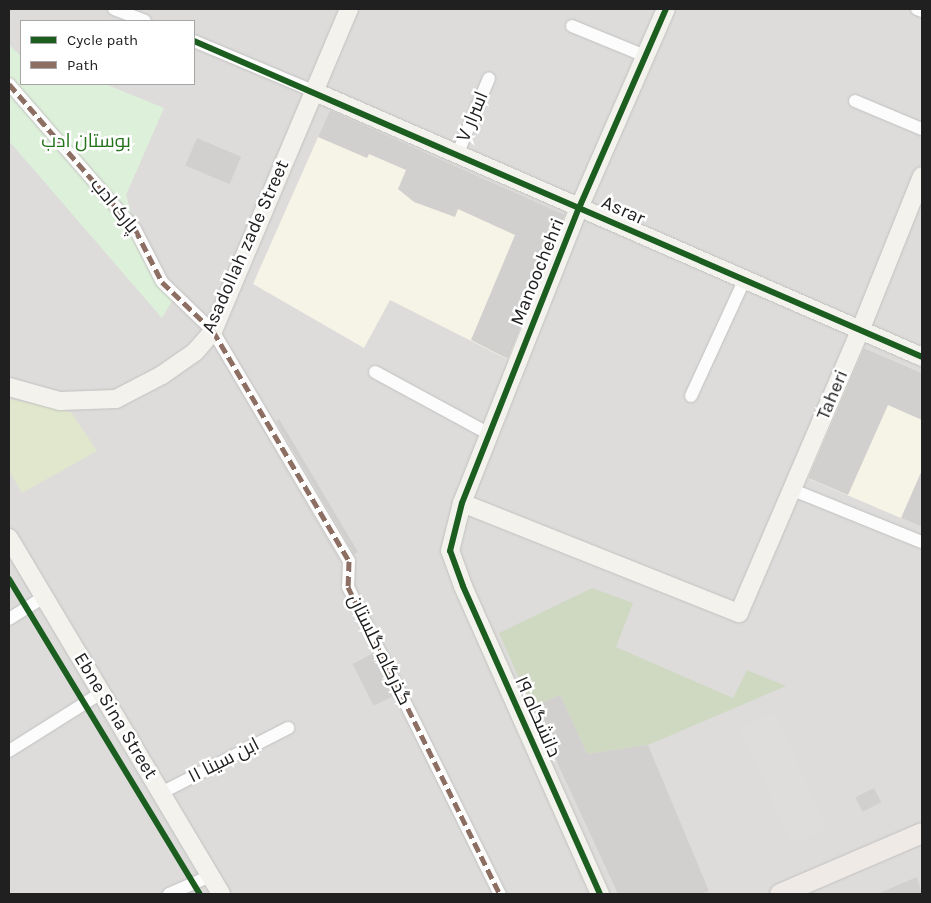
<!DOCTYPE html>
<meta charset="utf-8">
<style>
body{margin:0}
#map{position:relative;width:931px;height:903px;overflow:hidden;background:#eeecea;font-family:Karla,Cairo,sans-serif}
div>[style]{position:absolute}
.residential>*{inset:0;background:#dddcdb}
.education>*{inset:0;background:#f6f3e7}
.grass>*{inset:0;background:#e0e7cc}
.forest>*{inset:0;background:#cfd9c2}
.park>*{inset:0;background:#ddf0d9}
.parking>*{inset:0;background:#dedddc;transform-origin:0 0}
.building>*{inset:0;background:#d2d0cf;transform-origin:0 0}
.roads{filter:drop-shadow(0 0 1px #c1c1c0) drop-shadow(0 0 1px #c1c1c0)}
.street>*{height:12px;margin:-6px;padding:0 6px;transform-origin:6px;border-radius:6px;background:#fcfcfc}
.secondary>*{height:18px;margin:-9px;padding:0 9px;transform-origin:9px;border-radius:9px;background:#f3f2ed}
.primary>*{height:20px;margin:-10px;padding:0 10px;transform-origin:10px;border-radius:10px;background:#f0eae7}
.quiet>*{height:5px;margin-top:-2.5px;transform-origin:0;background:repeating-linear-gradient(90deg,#8d6e63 0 10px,transparent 0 15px)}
.cycleway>*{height:6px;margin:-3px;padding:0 3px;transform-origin:3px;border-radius:3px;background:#1b5e20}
span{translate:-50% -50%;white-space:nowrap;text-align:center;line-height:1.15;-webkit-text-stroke:5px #fff;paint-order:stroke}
.street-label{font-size:19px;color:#202020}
.park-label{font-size:19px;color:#227319}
.frame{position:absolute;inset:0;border:10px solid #202020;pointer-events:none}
.legend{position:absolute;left:20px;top:20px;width:175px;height:65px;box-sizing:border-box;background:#fff;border:1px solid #a6a6a6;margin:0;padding:6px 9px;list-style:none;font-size:15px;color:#202020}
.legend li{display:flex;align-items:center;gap:10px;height:25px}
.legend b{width:25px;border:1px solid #a6a6a6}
</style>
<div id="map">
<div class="residential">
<div style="clip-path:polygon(evenodd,9px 9px,922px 9px,922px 894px,9px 894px,9px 9px,21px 21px,194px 21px,194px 84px,21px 84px,21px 21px)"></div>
</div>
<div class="education">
<div style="clip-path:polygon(330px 110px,566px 216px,509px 360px,390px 300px,364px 348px,253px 284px)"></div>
<div style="clip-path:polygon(864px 348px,922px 373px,922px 527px,807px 478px)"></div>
</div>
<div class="grass">
<div style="clip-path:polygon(9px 399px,71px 412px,97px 451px,22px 493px,9px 470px)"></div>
</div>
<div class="forest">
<div style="clip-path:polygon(592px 588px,633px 603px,616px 647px,733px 698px,747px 670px,786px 686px,648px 745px,587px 754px,560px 695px,532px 708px,499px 633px)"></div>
</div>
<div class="park">
<div style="clip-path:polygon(9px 45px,21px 56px,21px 84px,105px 84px,164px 108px,126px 195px,148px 270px,179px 289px,162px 318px,9px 141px)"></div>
</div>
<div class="parking">
<div style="left:775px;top:713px;width:126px;height:38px;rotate:66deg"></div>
</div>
<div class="building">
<div style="clip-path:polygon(330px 110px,565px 215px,508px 359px,471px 340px,515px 235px,458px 209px,455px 217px,414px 202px,398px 189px,406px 170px,369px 154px,367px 158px,318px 137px)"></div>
<div style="left:197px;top:138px;width:48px;height:30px;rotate:23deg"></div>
<div style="clip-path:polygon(864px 348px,922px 373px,922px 420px,888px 405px,848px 495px,808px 478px)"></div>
<div style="clip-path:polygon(279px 419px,358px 552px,354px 554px,276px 421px)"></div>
<div style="clip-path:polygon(261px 429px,340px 562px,340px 563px)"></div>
<div style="clip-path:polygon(922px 470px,922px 527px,901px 518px)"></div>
<div style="left:372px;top:654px;width:47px;height:22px;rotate:63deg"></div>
<div style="clip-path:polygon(560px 695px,587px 754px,648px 745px,709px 891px,700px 894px,618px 894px,532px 708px)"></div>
<div style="left:874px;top:788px;width:16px;height:21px;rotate:63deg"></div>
<div style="clip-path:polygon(917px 877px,922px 894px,877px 894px)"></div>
</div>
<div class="roads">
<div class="street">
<div style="left:114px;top:9px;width:33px;rotate:21deg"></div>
<div style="left:917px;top:9px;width:5px;rotate:22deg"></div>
<div style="left:572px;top:26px;width:79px;rotate:22.3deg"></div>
<div style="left:194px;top:41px;width:129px;rotate:22.8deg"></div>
<div style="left:9px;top:84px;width:192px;rotate:49deg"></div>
<div style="left:135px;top:229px;width:59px;rotate:63deg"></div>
<div style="left:162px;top:282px;width:71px;rotate:43.9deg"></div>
<div style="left:213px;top:331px;width:267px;rotate:59.4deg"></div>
<div style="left:349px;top:561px;width:26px;rotate:92deg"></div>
<div style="left:348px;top:587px;width:343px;rotate:63.7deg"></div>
<div style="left:855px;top:101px;width:73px;rotate:22.7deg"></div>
<div style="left:457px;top:155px;width:83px;rotate:-67.4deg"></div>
<div style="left:375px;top:372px;width:130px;rotate:28.5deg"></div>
<div style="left:691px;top:396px;width:127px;rotate:-65.3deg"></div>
<div style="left:793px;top:490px;width:139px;rotate:22deg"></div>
<div style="left:9px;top:619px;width:41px;rotate:-32.2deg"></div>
<div style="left:9px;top:751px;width:109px;rotate:-32.2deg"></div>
<div style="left:161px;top:793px;width:143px;rotate:-27.1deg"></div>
<div style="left:169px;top:894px;width:45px;rotate:-23.7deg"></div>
</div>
<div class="secondary">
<div style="left:313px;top:91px;width:665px;rotate:23.59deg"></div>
<div style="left:9px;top:387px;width:53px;rotate:15.4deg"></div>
<div style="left:60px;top:401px;width:56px;rotate:-2deg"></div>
<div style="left:116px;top:399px;width:52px;rotate:-27.6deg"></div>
<div style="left:162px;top:375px;width:40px;rotate:-34.9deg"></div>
<div style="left:195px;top:352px;width:28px;rotate:-49deg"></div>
<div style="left:213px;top:331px;width:350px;rotate:-67.1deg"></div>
<div style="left:462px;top:503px;width:298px;rotate:21.7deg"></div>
<div style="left:739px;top:613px;width:307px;rotate:-66.8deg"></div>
<div style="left:860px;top:331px;width:167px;rotate:-68.2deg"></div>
<div style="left:9px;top:538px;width:414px;rotate:59.2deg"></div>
<div style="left:600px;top:894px;width:337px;rotate:-114deg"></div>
<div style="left:463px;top:586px;width:37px;rotate:-110deg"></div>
<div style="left:450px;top:551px;width:49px;rotate:-76deg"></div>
<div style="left:462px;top:503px;width:317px;rotate:-68.4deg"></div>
<div style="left:579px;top:208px;width:217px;rotate:-66.4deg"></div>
</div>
<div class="primary">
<div style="left:780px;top:894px;width:155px;rotate:-23.2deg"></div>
</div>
</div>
<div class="quiet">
<div style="left:9px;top:84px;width:192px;rotate:49deg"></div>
<div style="left:135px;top:229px;width:59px;rotate:63deg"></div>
<div style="left:162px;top:282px;width:71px;rotate:43.9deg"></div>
<div style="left:213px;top:331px;width:267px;rotate:59.4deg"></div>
<div style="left:349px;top:561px;width:26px;rotate:92deg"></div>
<div style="left:348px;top:587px;width:343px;rotate:63.7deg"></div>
</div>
<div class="cycleway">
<div style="left:194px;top:41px;width:794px;rotate:23.46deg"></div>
<div style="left:9px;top:579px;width:368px;rotate:58.8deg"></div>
<div style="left:600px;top:894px;width:337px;rotate:-114deg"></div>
<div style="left:463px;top:586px;width:37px;rotate:-110deg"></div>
<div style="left:450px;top:551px;width:49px;rotate:-76deg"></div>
<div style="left:462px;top:503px;width:317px;rotate:-68.4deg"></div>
<div style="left:579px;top:208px;width:217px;rotate:-66.4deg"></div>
</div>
<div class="street-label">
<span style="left:473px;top:117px;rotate:-67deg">اسرار ۷</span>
<span style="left:114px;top:206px;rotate:51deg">پارک ادب</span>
<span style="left:623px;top:211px;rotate:24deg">Asrar</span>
<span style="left:246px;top:247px;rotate:-66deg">Asadollah zade Street</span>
<span style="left:538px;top:272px;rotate:-68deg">Manoochehri</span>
<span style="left:833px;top:395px;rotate:-67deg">Taheri</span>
<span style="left:379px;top:650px;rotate:64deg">گذرگاه گلستان</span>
<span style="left:115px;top:716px;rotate:59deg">Ebne Sina Street</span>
<span style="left:537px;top:717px;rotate:66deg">دانشگاه ۱۹</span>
<span style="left:224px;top:761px;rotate:-27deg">ابن سینا ۱۱</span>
</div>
<div class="park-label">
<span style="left:86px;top:142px">بوستان ادب</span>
</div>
<div class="frame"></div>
<ul class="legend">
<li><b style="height:6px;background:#1b5e20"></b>Cycle path</li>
<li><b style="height:6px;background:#8d6e63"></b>Path</li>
</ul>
</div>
